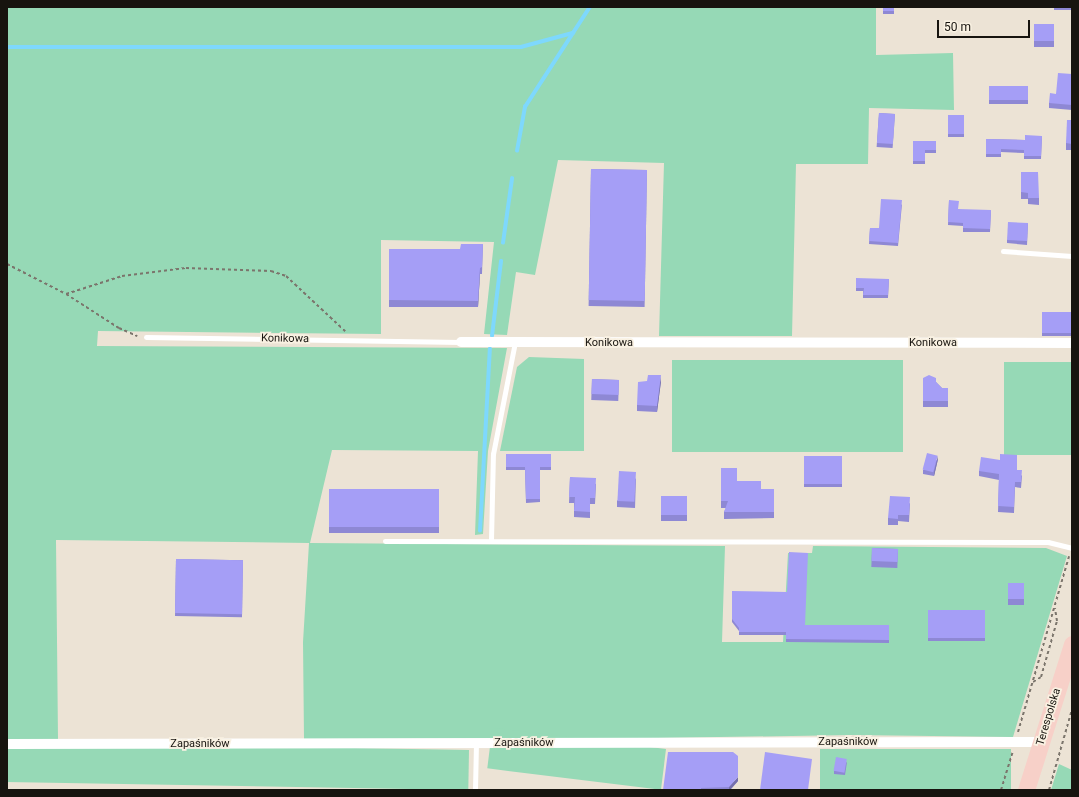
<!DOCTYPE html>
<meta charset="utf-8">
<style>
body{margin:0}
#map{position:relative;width:1079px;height:797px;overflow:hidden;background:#ece3d5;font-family:Roboto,sans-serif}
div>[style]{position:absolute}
.green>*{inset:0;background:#96d9b6;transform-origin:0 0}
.stream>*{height:3.5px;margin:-1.75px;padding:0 1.75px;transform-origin:1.75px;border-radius:1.75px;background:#7ed8fd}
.path>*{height:2px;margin-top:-1px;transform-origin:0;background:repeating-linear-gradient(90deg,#7b756c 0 3px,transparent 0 6px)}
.lane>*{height:5px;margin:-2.5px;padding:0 2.5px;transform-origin:2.5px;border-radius:2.5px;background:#fff}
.street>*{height:10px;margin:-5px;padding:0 5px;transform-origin:5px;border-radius:5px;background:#fff}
.primary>*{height:17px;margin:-8.5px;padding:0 8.5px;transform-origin:8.5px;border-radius:8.5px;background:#f7d0c8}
.wall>*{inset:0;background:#8e88d4;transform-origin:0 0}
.shaded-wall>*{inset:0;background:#746fac}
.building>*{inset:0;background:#a59ef6;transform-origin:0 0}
span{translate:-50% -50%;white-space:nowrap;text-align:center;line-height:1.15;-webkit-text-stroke:3.5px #f9f1e2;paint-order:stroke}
.street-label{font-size:11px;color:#17140f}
.frame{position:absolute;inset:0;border:8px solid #17140f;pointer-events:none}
.scale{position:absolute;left:937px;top:20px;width:93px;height:18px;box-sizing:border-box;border:2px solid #17140f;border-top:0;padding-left:5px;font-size:12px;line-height:14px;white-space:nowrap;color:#17140f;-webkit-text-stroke:3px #f9f1e2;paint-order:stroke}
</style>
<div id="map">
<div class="green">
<div style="clip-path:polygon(7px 7px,876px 7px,876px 55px,953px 53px,954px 110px,869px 108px,868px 164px,796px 164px,792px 336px,659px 336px,664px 163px,558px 160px,535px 275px,516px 272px,507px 335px,484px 334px,494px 242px,381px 240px,381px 334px,98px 331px,97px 346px,507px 348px,488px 451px,483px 534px,475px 535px,478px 451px,332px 450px,310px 543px,725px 546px,722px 642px,783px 642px,788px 553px,812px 553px,813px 546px,1046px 548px,1067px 556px,1013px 737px,852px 735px,657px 738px,304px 739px,303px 642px,309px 543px,56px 540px,58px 739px,7px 739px)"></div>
<div style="clip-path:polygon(529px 357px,584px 359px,584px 451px,500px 451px,517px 367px)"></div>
<div style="left:672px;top:360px;width:231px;height:92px"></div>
<div style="left:1004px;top:362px;width:68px;height:93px"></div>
<div style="left:666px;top:749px;width:41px;height:175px;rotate:97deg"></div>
<div style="left:820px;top:749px;width:191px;height:41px"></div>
<div style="left:469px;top:750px;width:40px;height:462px;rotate:91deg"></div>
<div style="clip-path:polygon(1059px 764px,1072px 770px,1072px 790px,1051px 790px)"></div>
</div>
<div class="stream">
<div style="left:7px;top:47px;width:514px"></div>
<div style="left:521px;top:47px;width:54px;rotate:-15.1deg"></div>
<div style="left:517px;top:151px;width:45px;rotate:-79.7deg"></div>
<div style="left:525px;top:107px;width:119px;rotate:-57deg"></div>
<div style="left:503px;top:243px;width:65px;rotate:-82deg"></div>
<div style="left:492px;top:336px;width:75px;rotate:-83.1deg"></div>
<div style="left:480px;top:531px;width:182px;rotate:-86.9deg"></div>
</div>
<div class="path">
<div style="left:7px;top:264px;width:66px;rotate:27deg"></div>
<div style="left:66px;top:294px;width:63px;rotate:32.7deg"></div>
<div style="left:119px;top:328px;width:20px;rotate:24deg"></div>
<div style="left:66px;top:294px;width:59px;rotate:-17.8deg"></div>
<div style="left:122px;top:276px;width:64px;rotate:-7.1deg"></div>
<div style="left:186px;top:268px;width:85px;rotate:2deg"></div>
<div style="left:271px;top:271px;width:16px;rotate:18deg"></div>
<div style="left:286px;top:276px;width:81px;rotate:43deg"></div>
<div style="left:1033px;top:682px;width:9px;rotate:-32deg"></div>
<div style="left:1041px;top:677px;width:58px;rotate:-74.1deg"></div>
<div style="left:1057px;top:621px;width:13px;rotate:-99deg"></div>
<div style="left:1018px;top:732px;width:183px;rotate:-73.8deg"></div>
<div style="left:1001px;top:790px;width:39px;rotate:-73deg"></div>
<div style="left:1049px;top:790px;width:84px;rotate:-74.1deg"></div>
</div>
<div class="lane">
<div style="left:1003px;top:251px;width:69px;rotate:4.1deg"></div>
<div style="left:146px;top:337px;width:315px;rotate:0.9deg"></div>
<div style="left:491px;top:540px;width:86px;rotate:-88.7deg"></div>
<div style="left:493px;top:454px;width:114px;rotate:-78.9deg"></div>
<div style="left:385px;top:541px;width:663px;rotate:0.09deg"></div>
<div style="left:1048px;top:542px;width:25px;rotate:14deg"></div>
<div style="left:475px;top:790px;width:47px;rotate:-88.8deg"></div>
</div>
<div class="street">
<div style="left:461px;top:342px;width:611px;rotate:0.09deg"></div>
<div style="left:7px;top:744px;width:1034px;rotate:-0.11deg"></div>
</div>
<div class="primary">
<div style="left:1026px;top:790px;width:153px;rotate:-72.5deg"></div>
</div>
<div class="wall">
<div style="left:883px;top:7px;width:11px;height:7px"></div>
<div style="left:1054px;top:7px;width:17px;height:3px"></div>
<div style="left:1034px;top:24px;width:20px;height:23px"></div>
<div style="clip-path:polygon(1072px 74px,1072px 110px,1049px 108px,1049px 103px)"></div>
<div style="left:989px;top:86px;width:39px;height:18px"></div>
<div style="left:879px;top:113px;width:16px;height:34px;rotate:4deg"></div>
<div style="left:948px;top:115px;width:16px;height:22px"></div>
<div style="clip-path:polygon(1072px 120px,1072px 150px,1066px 150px,1066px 143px)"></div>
<div style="clip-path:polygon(1042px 136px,1041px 159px,1024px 159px,1024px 153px,1001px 152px,1001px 157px,986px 157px,986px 139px,1025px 140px)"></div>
<div style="clip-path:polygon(913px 141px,936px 141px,936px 153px,925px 153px,925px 164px,913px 164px)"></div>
<div style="left:591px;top:169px;width:56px;height:137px;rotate:1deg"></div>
<div style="clip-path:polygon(1021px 172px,1039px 198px,1039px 205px,1028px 204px,1028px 199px,1021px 199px)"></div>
<div style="clip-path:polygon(949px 200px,959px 210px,991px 210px,990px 232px,963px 232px,963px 226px,948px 225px)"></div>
<div style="clip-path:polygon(902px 204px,898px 246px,869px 244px,870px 228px,879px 228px)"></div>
<div style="clip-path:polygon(1028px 223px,1027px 245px,1007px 243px,1007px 240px)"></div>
<div style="clip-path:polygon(483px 244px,482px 274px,480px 274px,478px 307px,389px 307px,389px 249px,460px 249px)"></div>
<div style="clip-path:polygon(889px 279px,888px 298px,863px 298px,863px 291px,856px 291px,856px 288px)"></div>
<div style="left:1042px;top:312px;width:30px;height:24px"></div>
<div style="clip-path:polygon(923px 378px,936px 382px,942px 388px,948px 388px,948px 407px,923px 407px)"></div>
<div style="left:592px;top:379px;width:27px;height:21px;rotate:2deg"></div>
<div style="clip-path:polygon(661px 381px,657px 412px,637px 411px,637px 405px)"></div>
<div style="clip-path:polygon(506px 454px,551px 454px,551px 470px,540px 470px,540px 502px,526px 503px,525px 470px,506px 470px)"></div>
<div style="left:804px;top:456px;width:38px;height:31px"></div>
<div style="clip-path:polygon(938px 459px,934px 476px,923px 474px,923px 470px)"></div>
<div style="clip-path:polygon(721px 468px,737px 481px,761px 489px,774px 489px,774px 518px,724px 519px,724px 512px,726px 508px,721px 508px)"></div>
<div style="clip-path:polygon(1017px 470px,1022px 476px,1021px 488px,1015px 487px,1014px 513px,998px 512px,999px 480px,979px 476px,979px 471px)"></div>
<div style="clip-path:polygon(570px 477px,596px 484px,595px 504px,590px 504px,590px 518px,574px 517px,574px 503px,569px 503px)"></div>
<div style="clip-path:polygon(636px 478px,635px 508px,617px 507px,617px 501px)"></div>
<div style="left:329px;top:489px;width:110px;height:44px"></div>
<div style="left:661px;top:496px;width:26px;height:25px"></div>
<div style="clip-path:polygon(910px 503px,909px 522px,898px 521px,898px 525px,888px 525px,888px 518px)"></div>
<div style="left:872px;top:548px;width:26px;height:19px;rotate:2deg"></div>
<div style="left:176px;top:559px;width:67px;height:57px;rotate:1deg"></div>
<div style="left:1008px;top:583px;width:16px;height:22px"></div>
<div style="clip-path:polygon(732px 591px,805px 625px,889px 625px,889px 643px,786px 642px,786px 635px,739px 635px,739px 631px,732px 622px)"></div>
<div style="left:928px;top:610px;width:57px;height:31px"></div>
<div style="clip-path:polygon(847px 762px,845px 775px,834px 774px,834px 771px)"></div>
<div style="clip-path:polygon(738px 781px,730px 790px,663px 790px)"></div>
</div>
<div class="shaded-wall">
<div style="clip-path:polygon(480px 268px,480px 274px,478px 307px,478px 301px)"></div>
<div style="clip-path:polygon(661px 375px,661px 381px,657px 412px,657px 406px)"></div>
<div style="clip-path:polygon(938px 456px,938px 459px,934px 476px,934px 473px)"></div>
<div style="clip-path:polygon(738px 777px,738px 781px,730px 790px,729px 790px,729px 787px)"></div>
</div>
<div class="building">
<div style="left:883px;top:7px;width:11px;height:4px"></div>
<div style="left:1034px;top:24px;width:20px;height:17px"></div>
<div style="clip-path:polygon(1058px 73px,1072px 74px,1072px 105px,1049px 103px,1050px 93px,1056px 94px)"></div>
<div style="left:989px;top:86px;width:39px;height:14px"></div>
<div style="left:879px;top:113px;width:16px;height:30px;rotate:4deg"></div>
<div style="left:948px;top:115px;width:16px;height:19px"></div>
<div style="clip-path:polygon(1067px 120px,1072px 120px,1072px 144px,1066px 143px)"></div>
<div style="clip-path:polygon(1025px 135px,1042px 136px,1041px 156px,1024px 156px,1024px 150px,1001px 149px,1001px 154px,986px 154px,986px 139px,1025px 140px)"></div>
<div style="clip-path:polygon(913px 141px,936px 141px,936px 150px,925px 150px,925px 161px,913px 161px)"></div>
<div style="left:591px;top:169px;width:56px;height:131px;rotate:1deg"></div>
<div style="clip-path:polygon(1021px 172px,1038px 172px,1039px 198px,1028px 198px,1028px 193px,1021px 192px)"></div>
<div style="clip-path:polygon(881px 199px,902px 200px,898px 243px,869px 241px,870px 228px,879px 228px)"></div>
<div style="clip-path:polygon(949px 200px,959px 201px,958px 209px,991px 210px,990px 229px,963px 228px,963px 223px,948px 222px)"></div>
<div style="left:1008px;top:222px;width:20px;height:18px;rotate:3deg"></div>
<div style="clip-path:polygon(461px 244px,483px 244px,482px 267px,480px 268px,478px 301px,389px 300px,389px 249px,460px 249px)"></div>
<div style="clip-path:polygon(856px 278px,889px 279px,888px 295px,863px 295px,864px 288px,856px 288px)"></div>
<div style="left:1042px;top:312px;width:30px;height:21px"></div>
<div style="clip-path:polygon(648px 375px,661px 375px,657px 406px,637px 405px,638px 382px,647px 381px)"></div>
<div style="clip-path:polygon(929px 375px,936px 378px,936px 382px,942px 388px,948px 388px,948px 401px,923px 401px,923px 378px)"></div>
<div style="left:592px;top:379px;width:27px;height:15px;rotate:2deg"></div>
<div style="left:927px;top:453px;width:11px;height:17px;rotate:15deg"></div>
<div style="clip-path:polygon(506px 454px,551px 454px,551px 467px,540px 467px,540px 499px,526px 499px,525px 467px,506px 467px)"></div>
<div style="clip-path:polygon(1000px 454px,1017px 455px,1017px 470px,1022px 470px,1021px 482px,1015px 482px,1014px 507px,998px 506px,999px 474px,979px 471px,981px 457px,1000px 460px)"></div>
<div style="left:804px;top:456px;width:38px;height:28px"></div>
<div style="clip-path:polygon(721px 468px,737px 468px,737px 481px,761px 481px,761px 489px,774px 489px,774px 512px,724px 512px,728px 501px,721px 501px)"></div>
<div style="left:619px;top:471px;width:17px;height:30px;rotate:3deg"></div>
<div style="clip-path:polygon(570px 477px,596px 478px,595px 498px,590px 498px,590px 512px,574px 511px,575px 497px,569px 497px)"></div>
<div style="left:329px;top:489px;width:110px;height:38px"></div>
<div style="left:661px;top:496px;width:26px;height:19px"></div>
<div style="clip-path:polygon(890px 496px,910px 497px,909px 515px,898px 515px,898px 519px,888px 518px)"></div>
<div style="left:872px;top:548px;width:26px;height:13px;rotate:2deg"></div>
<div style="clip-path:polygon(789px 552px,808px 553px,805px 625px,889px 625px,889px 640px,786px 639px,786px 632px,739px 632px,739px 628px,732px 619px,732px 591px,787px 592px)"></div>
<div style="left:176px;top:559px;width:67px;height:54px;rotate:1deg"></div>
<div style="left:1008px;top:583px;width:16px;height:16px"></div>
<div style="left:928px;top:610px;width:57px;height:28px"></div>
<div style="clip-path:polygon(668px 752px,733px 752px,738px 756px,738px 777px,729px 787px,701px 788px,701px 790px,663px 790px)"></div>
<div style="clip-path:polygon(765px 752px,812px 759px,808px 790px,760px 790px)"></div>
<div style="left:836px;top:757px;width:11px;height:14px;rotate:10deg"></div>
</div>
<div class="street-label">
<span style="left:285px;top:339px;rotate:1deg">Konikowa</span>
<span style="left:609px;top:343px">Konikowa</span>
<span style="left:933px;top:343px">Konikowa</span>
<span style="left:1049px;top:717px;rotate:-73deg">Terespolska</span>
<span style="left:848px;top:742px">Zapaśników</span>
<span style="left:524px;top:743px">Zapaśników</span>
<span style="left:200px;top:744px">Zapaśników</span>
</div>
<div class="frame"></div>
<div class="scale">50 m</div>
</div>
